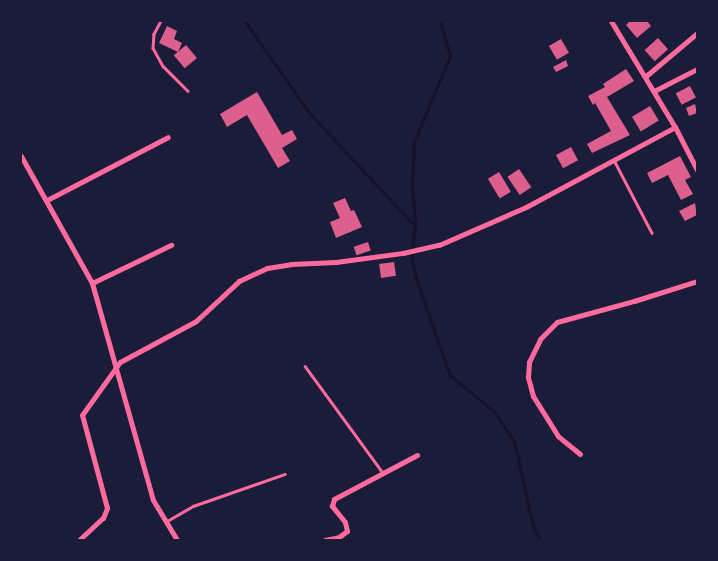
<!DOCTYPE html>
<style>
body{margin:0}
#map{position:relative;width:718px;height:561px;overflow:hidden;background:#1b1b3a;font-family:"Titillium Web",sans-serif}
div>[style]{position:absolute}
.stream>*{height:2.5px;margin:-1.25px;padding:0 1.25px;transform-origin:1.25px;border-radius:1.25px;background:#12122b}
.building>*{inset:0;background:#dd5f8e;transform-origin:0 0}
.service>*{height:2.5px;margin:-1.25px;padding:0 1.25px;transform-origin:1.25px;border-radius:1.25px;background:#ff6b9d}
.minor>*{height:5px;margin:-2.5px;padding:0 2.5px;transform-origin:2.5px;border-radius:2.5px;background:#ff6b9d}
span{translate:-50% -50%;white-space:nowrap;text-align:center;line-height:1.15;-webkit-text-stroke:4px #1b1b3a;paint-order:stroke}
.frame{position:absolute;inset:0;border:22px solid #1b1b3a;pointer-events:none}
</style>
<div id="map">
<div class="stream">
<div style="left:245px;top:21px;width:111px;rotate:54.9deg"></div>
<div style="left:309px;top:112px;width:156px;rotate:47.1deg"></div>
<div style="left:415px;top:226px;width:32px;rotate:95deg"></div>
<div style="left:412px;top:258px;width:19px;rotate:78deg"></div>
<div style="left:416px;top:277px;width:104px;rotate:70.9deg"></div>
<div style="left:450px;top:375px;width:58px;rotate:39.4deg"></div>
<div style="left:495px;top:412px;width:37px;rotate:57deg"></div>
<div style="left:515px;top:443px;width:83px;rotate:77.5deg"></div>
<div style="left:533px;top:524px;width:17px;rotate:66deg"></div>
<div style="left:415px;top:226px;width:42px;rotate:-94.1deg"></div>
<div style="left:412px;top:184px;width:42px;rotate:-87.3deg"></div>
<div style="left:414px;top:142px;width:93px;rotate:-67.3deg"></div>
<div style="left:450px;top:56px;width:36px;rotate:-106deg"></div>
</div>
<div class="building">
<div style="clip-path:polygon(630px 21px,647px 21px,651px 26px,637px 38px,626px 25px)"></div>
<div style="clip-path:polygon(167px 26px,177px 31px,174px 39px,182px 43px,178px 52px,159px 43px)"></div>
<div style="left:658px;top:38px;width:15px;height:18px;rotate:48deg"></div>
<div style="left:561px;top:39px;width:16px;height:14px;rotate:60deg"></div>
<div style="left:186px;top:45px;width:17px;height:16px;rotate:50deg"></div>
<div style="clip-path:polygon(566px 60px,568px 66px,556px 72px,553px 67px)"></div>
<div style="clip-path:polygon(626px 69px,634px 81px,607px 97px,630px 135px,592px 153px,587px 144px,611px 131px,595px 103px,593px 105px,588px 96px,605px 87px,603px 84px)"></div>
<div style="left:690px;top:86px;width:13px;height:16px;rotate:63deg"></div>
<div style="clip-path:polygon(257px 92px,282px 135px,292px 130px,297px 139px,282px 148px,290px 161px,278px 168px,247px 115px,227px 127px,220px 114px)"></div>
<div style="clip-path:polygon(695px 104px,697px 113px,689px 116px,686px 108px)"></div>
<div style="left:650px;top:106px;width:17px;height:21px;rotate:59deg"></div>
<div style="left:571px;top:147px;width:15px;height:17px;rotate:62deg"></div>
<div style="clip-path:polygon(680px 156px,691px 177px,685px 180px,693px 194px,681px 200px,668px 175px,652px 183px,647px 173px)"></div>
<div style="left:519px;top:169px;width:22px;height:14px;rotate:56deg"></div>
<div style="left:499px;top:172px;width:23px;height:13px;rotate:59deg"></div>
<div style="clip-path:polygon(345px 198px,351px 211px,354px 210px,362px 227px,336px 238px,330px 222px,340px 218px,333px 203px)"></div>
<div style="clip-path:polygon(695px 203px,697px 215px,685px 221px,679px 211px)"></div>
<div style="left:368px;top:242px;width:9px;height:15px;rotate:72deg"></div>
<div style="left:394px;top:262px;width:14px;height:15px;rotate:82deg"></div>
</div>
<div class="service">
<div style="left:161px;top:21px;width:15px;rotate:118deg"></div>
<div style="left:154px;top:34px;width:14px;rotate:94deg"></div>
<div style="left:153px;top:48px;width:21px;rotate:61deg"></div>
<div style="left:163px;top:66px;width:35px;rotate:45deg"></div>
<div style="left:614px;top:160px;width:82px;rotate:62.5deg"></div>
<div style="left:305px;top:366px;width:132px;rotate:53.9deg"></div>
<div style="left:167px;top:521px;width:30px;rotate:-30deg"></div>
<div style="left:193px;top:506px;width:97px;rotate:-19.2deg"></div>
</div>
<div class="minor">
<div style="left:611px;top:21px;width:124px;rotate:58.9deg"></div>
<div style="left:675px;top:127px;width:48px;rotate:62.9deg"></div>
<div style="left:646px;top:76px;width:67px;rotate:-40.1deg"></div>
<div style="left:654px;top:91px;width:48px;rotate:-27.1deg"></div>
<div style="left:21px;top:156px;width:145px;rotate:60.8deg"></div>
<div style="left:92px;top:283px;width:225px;rotate:74.3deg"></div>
<div style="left:153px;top:500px;width:47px;rotate:59deg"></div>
<div style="left:47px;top:200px;width:136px;rotate:-27.5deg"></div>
<div style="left:92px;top:283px;width:88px;rotate:-25.7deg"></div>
<div style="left:580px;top:454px;width:28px;rotate:-141deg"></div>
<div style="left:558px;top:436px;width:47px;rotate:-122deg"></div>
<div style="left:533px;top:396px;width:20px;rotate:-105deg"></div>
<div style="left:528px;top:377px;width:15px;rotate:-86deg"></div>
<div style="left:529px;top:362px;width:25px;rotate:-64deg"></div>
<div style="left:540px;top:339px;width:24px;rotate:-45deg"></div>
<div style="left:557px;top:322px;width:80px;rotate:-15.3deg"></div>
<div style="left:634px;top:301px;width:66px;rotate:-17.6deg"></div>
<div style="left:79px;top:540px;width:33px;rotate:-43deg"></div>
<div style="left:103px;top:518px;width:11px;rotate:-68deg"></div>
<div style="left:107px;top:508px;width:96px;rotate:-105deg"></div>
<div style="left:82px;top:415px;width:65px;rotate:-54.4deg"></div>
<div style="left:120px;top:362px;width:86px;rotate:-28.3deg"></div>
<div style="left:196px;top:321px;width:59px;rotate:-42.9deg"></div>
<div style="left:239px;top:281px;width:31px;rotate:-25deg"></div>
<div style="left:267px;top:268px;width:24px;rotate:-9deg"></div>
<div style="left:291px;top:264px;width:45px;rotate:-2.5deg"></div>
<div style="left:336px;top:262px;width:68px;rotate:-7.7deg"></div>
<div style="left:403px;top:253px;width:37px;rotate:-13deg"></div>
<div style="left:439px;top:245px;width:95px;rotate:-23.6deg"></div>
<div style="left:526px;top:207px;width:169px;rotate:-28.2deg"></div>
<div style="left:325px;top:540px;width:14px;rotate:-12deg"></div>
<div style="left:339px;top:537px;width:10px;rotate:-37deg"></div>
<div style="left:347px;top:531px;width:9px;rotate:-103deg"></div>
<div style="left:345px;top:522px;width:21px;rotate:-129deg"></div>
<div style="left:332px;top:506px;width:7px;rotate:-74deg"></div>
<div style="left:334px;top:499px;width:94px;rotate:-27.9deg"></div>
</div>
<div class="frame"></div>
</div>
